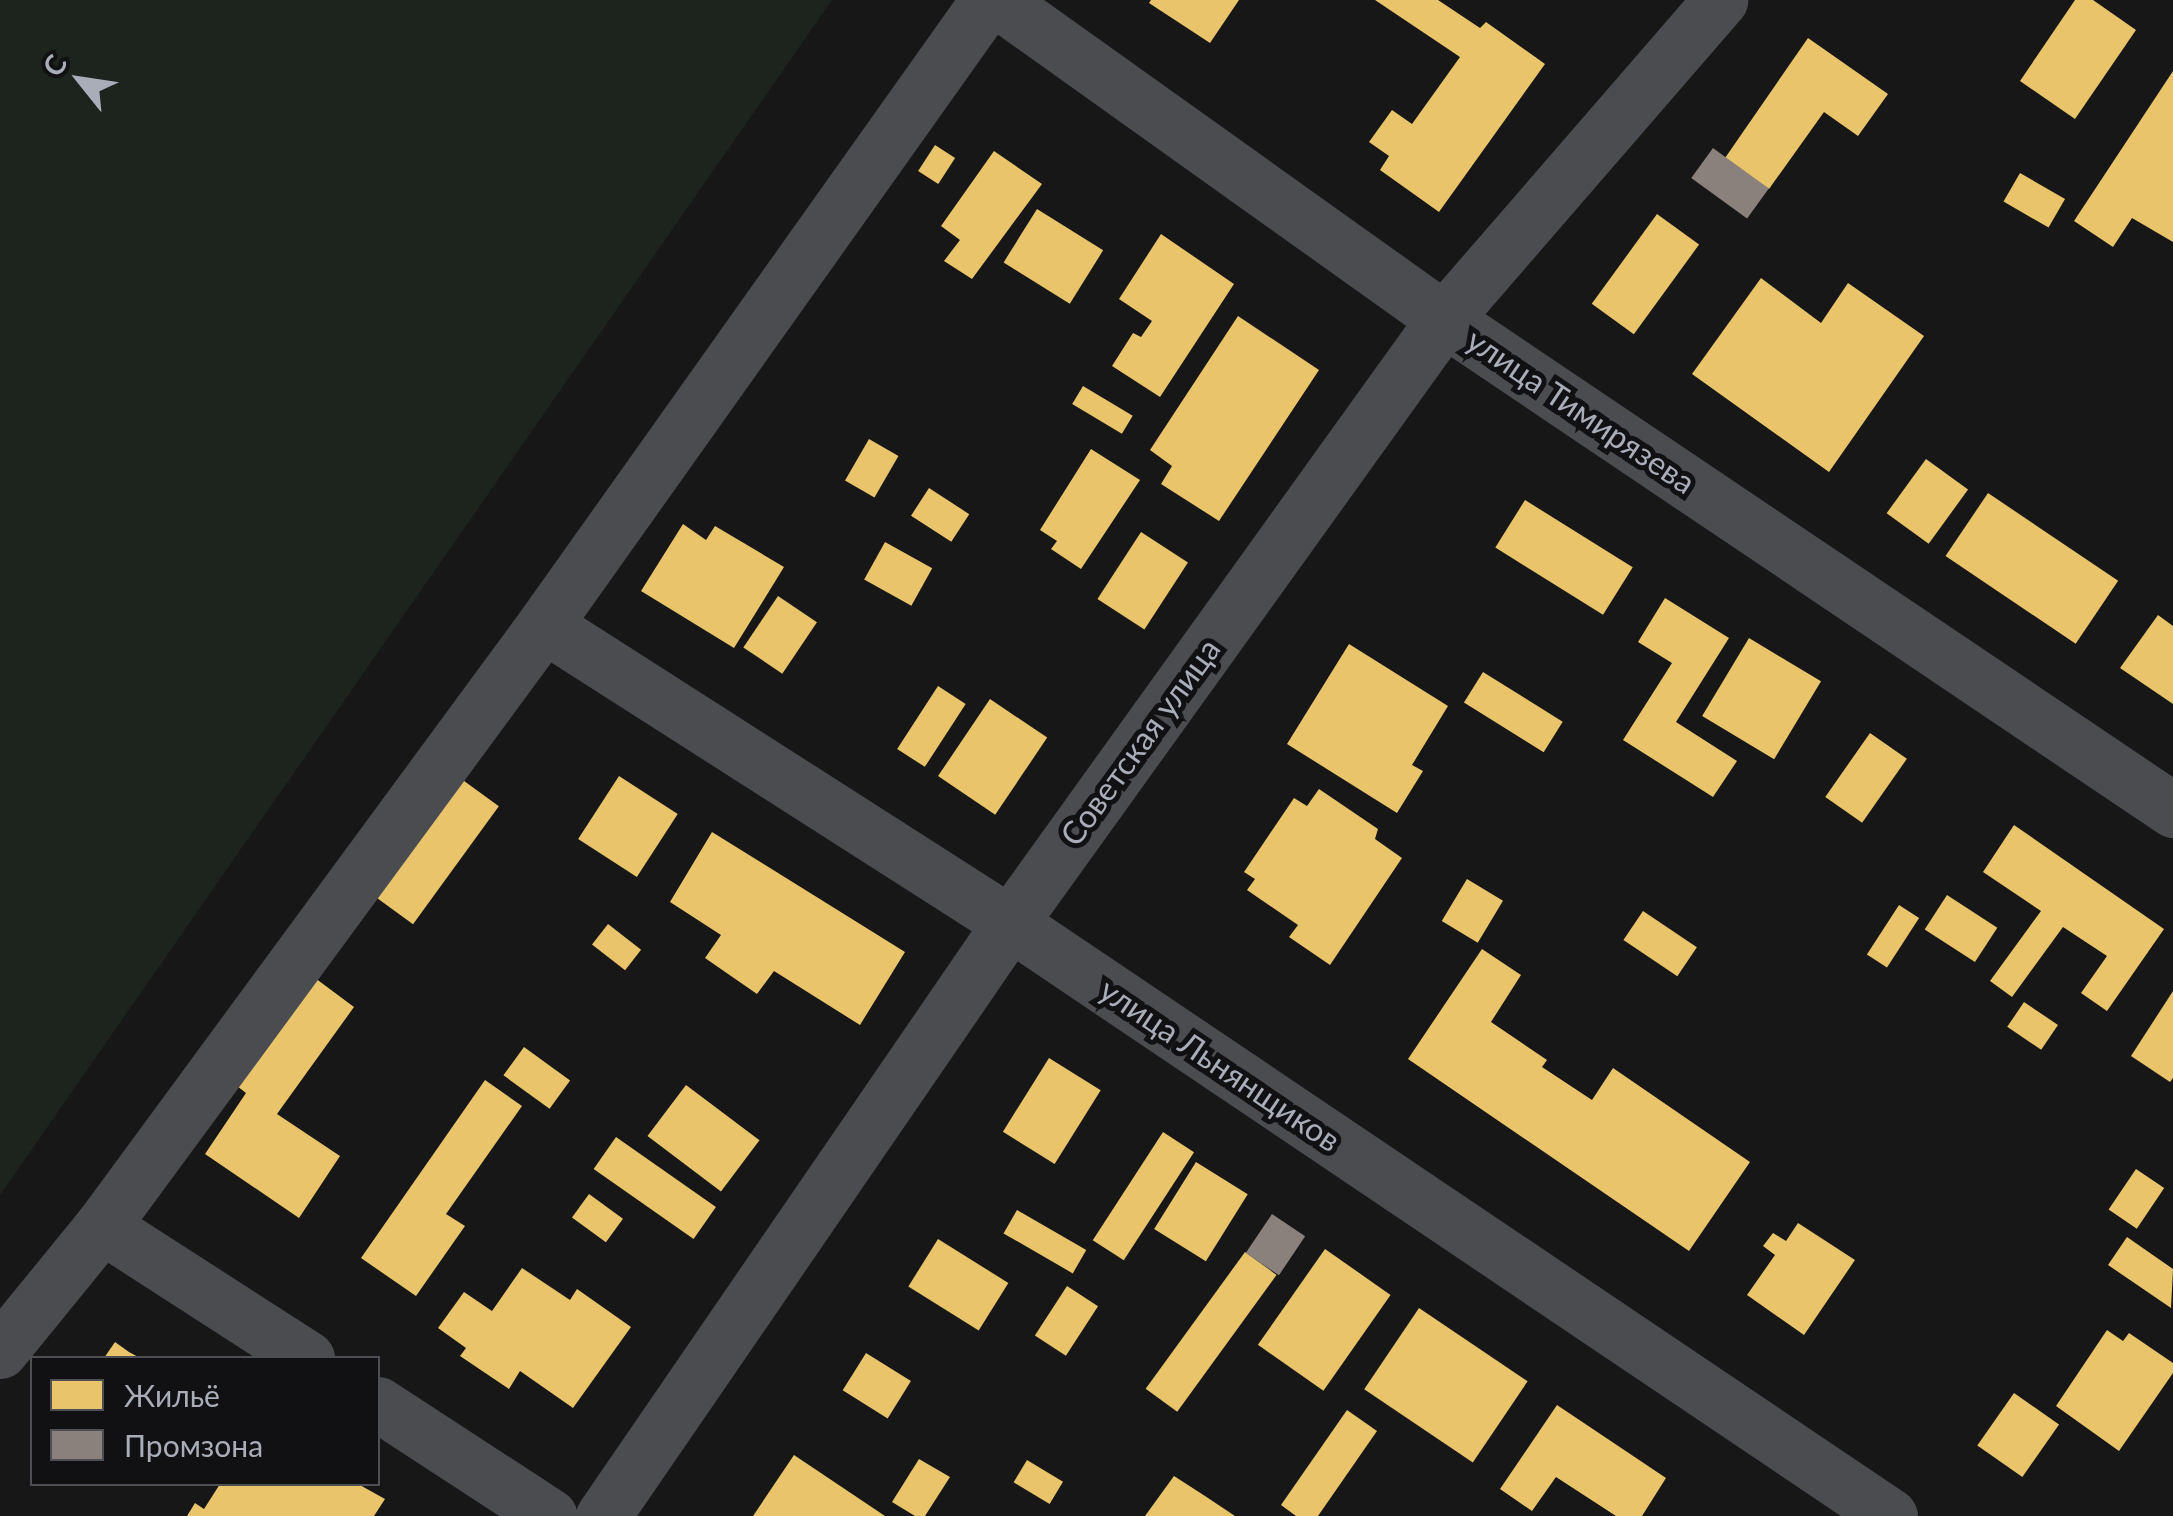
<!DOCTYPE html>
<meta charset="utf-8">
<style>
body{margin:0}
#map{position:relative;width:2173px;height:1516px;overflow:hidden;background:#171717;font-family:Lato,sans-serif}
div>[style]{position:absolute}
.green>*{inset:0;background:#1d241e}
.homes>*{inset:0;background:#e9c46a;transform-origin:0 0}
.industry>*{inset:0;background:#8a817c;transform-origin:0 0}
.minor>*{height:55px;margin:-27.5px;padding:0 27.5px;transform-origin:27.5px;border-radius:27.5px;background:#4b4c50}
span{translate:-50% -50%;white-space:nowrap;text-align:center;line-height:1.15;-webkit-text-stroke:10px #111113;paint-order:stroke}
.street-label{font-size:32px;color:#a8adb8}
.legend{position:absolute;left:30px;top:1356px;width:350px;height:130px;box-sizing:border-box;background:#111113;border:2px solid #4d4f55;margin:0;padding:12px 18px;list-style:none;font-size:30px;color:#a8adb8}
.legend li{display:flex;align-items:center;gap:20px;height:50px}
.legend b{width:50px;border:2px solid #4d4f55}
.north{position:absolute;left:30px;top:30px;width:100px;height:100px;-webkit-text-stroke:8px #111113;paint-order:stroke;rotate:300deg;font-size:28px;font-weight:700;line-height:40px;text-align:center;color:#a8adb8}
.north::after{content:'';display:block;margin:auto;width:35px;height:45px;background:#a8adb8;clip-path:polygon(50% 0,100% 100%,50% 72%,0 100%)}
</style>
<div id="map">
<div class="green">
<div style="clip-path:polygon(0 0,832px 0,0 1195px)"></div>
</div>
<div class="homes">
<div style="clip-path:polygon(1151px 0,1239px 0,1210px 43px,1149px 3px)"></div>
<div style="clip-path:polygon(1375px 0,1438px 0,1480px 28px,1486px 22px,1545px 64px,1439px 212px,1380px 170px,1389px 156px,1369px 142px,1392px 110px,1412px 124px,1460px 57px)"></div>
<div style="clip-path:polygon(2075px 0,2093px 0,2136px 30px,2075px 119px,2020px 81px)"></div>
<div style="clip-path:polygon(1808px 38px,1888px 94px,1858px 136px,1824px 112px,1769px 189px,1725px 158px)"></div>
<div style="clip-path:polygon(2173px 71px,2173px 242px,2132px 218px,2113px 247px,2074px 221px)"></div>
<div style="left:935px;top:145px;width:24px;height:31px;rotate:33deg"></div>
<div style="clip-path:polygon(994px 151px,1042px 184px,972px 279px,944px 261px,960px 240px,941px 226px)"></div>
<div style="left:2020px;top:173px;width:52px;height:33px;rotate:30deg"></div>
<div style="left:1037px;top:209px;width:78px;height:63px;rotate:32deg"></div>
<div style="left:1657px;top:214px;width:52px;height:111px;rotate:36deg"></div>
<div style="clip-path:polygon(1161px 234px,1234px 284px,1160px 397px,1112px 366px,1133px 333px,1141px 337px,1152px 321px,1119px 299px)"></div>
<div style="clip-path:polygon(1761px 278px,1821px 323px,1848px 283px,1924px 336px,1829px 472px,1692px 374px)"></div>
<div style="clip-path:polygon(1238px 316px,1319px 370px,1219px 521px,1161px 484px,1172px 466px,1150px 450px)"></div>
<div style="left:1083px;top:386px;width:58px;height:21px;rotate:31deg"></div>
<div style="left:869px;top:439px;width:34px;height:48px;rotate:30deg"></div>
<div style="clip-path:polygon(1091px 449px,1140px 480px,1081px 569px,1051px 549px,1057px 541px,1040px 530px)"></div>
<div style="left:1926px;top:459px;width:52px;height:67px;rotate:36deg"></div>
<div style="left:929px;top:488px;width:48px;height:33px;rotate:33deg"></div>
<div style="left:1988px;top:493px;width:157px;height:76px;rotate:34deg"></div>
<div style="left:1525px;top:500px;width:127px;height:56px;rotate:32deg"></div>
<div style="clip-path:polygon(683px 524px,706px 540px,715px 526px,784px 567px,734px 648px,641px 591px)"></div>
<div style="left:1141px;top:532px;width:56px;height:80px;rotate:33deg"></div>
<div style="left:885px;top:542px;width:54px;height:43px;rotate:29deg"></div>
<div style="left:778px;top:596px;width:47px;height:62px;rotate:34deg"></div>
<div style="clip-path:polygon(1665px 598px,1729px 638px,1676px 722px,1737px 761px,1713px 797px,1623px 740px,1672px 663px,1638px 642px)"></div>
<div style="clip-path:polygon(2158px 615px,2173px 626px,2173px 704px,2120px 668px)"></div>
<div style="left:1749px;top:638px;width:84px;height:91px;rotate:31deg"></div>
<div style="clip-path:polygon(1349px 644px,1448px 706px,1412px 765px,1423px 771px,1397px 813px,1287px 744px)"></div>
<div style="left:1483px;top:672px;width:94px;height:36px;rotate:32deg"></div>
<div style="left:938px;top:686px;width:33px;height:75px;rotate:33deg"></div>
<div style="left:990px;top:699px;width:69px;height:93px;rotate:34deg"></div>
<div style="left:1870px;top:733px;width:45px;height:78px;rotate:35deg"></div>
<div style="left:619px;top:776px;width:70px;height:75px;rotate:33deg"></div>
<div style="left:460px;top:778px;width:48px;height:146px;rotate:36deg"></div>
<div style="clip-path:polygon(1319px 789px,1378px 829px,1375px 839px,1402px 858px,1330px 965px,1289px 937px,1298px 925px,1247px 890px,1255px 879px,1244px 872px,1294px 798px,1307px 806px)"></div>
<div style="clip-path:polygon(2014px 825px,2164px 929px,2107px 1011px,2081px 993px,2107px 956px,2063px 927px,2012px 997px,1990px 981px,2041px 911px,1983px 872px)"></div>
<div style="clip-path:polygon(712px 832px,905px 952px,860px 1025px,774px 971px,757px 994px,705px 958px,721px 935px,670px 902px)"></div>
<div style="left:1467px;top:879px;width:42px;height:49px;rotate:31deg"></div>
<div style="left:1947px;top:895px;width:60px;height:41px;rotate:33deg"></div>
<div style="left:1899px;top:905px;width:24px;height:59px;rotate:33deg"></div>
<div style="left:1643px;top:911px;width:65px;height:35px;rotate:34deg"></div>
<div style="left:608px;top:924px;width:42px;height:26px;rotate:38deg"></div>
<div style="clip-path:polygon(1482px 949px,1521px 975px,1491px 1022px,1547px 1060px,1542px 1067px,1592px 1100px,1613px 1068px,1750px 1162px,1689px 1251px,1408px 1059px)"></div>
<div style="clip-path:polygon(315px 978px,354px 1007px,277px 1114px,340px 1156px,299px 1218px,205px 1154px,246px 1093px,237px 1086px)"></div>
<div style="clip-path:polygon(2173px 991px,2173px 1078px,2170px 1082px,2131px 1056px)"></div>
<div style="left:2024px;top:1002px;width:41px;height:30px;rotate:34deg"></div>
<div style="left:524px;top:1047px;width:57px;height:35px;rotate:36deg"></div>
<div style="left:1049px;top:1058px;width:61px;height:87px;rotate:32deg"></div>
<div style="clip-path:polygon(485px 1080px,522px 1106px,446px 1214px,465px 1226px,416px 1296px,361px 1258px)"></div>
<div style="left:686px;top:1085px;width:92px;height:64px;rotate:37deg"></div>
<div style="left:1163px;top:1132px;width:37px;height:129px;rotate:33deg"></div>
<div style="left:616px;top:1137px;width:122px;height:39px;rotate:35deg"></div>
<div style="left:1196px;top:1162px;width:61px;height:79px;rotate:32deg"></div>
<div style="left:2136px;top:1169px;width:34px;height:49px;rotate:34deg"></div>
<div style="left:589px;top:1194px;width:42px;height:29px;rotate:36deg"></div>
<div style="left:1017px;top:1210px;width:80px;height:27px;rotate:30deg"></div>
<div style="clip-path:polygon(1798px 1223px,1855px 1260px,1804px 1335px,1747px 1295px,1775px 1255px,1763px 1246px,1773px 1233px,1786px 1241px)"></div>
<div style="clip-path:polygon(2127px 1237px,2173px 1269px,2171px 1308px,2108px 1265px)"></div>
<div style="left:938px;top:1239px;width:83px;height:56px;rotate:32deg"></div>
<div style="left:1325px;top:1249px;width:80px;height:117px;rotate:35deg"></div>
<div style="left:1245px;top:1252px;width:39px;height:169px;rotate:36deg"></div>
<div style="clip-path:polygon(522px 1268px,570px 1300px,577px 1289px,631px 1327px,573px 1408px,520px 1371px,509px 1389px,460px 1356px,466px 1348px,438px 1328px,464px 1292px,492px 1311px)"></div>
<div style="left:1067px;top:1286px;width:37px;height:59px;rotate:33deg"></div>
<div style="left:1419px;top:1308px;width:131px;height:98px;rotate:34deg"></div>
<div style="clip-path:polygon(2107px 1330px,2123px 1341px,2129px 1333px,2173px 1363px,2173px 1373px,2119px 1451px,2056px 1406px)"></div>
<div style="clip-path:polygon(115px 1342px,129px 1352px,140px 1358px,104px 1358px)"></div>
<div style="left:866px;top:1353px;width:53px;height:44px;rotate:32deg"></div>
<div style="left:2014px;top:1393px;width:55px;height:64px;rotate:35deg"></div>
<div style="clip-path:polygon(1557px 1405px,1666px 1478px,1642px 1516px,1616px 1516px,1556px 1477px,1532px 1511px,1500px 1489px)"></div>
<div style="clip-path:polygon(1347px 1410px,1377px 1431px,1318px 1516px,1296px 1516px,1281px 1505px)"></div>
<div style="clip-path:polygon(794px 1455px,885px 1516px,753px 1516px)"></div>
<div style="clip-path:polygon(919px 1459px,950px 1477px,925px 1516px,915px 1516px,892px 1502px)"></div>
<div style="left:1027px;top:1460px;width:42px;height:26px;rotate:31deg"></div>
<div style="clip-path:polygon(1174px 1476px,1205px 1496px,1235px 1516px,1145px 1516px)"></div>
<div style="clip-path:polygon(220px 1484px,358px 1484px,385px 1499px,374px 1516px,187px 1516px,195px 1503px,204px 1509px)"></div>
</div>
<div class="industry">
<div style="left:1713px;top:148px;width:69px;height:37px;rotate:36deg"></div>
<div style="left:1272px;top:1214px;width:40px;height:47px;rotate:34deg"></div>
</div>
<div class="minor">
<div style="left:997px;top:0;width:549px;rotate:35.51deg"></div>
<div style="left:1444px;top:319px;width:879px;rotate:33.96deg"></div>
<div style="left:544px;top:625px;width:553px;rotate:32.6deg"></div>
<div style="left:1010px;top:923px;width:1061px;rotate:33.97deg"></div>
<div style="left:102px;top:1226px;width:244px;rotate:32.8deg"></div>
<div style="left:0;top:1351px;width:161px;rotate:-50.8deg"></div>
<div style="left:102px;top:1226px;width:746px;rotate:-53.67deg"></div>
<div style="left:544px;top:625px;width:767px;rotate:-54.61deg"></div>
<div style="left:378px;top:1404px;width:205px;rotate:33.1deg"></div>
<div style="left:603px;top:1516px;width:719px;rotate:-55.54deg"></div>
<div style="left:1010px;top:923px;width:744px;rotate:-54.3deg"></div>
<div style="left:1444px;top:319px;width:422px;rotate:-49.1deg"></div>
</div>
<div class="street-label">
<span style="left:1581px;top:411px;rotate:34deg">улица Тимирязева</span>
<span style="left:1140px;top:742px;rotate:-54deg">Советская улица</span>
<span style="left:1220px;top:1065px;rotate:34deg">улица Льнянщиков</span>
</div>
<ul class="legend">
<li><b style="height:28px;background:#e9c46a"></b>Жильё</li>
<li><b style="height:28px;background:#8a817c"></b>Промзона</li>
</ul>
<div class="north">С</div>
</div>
